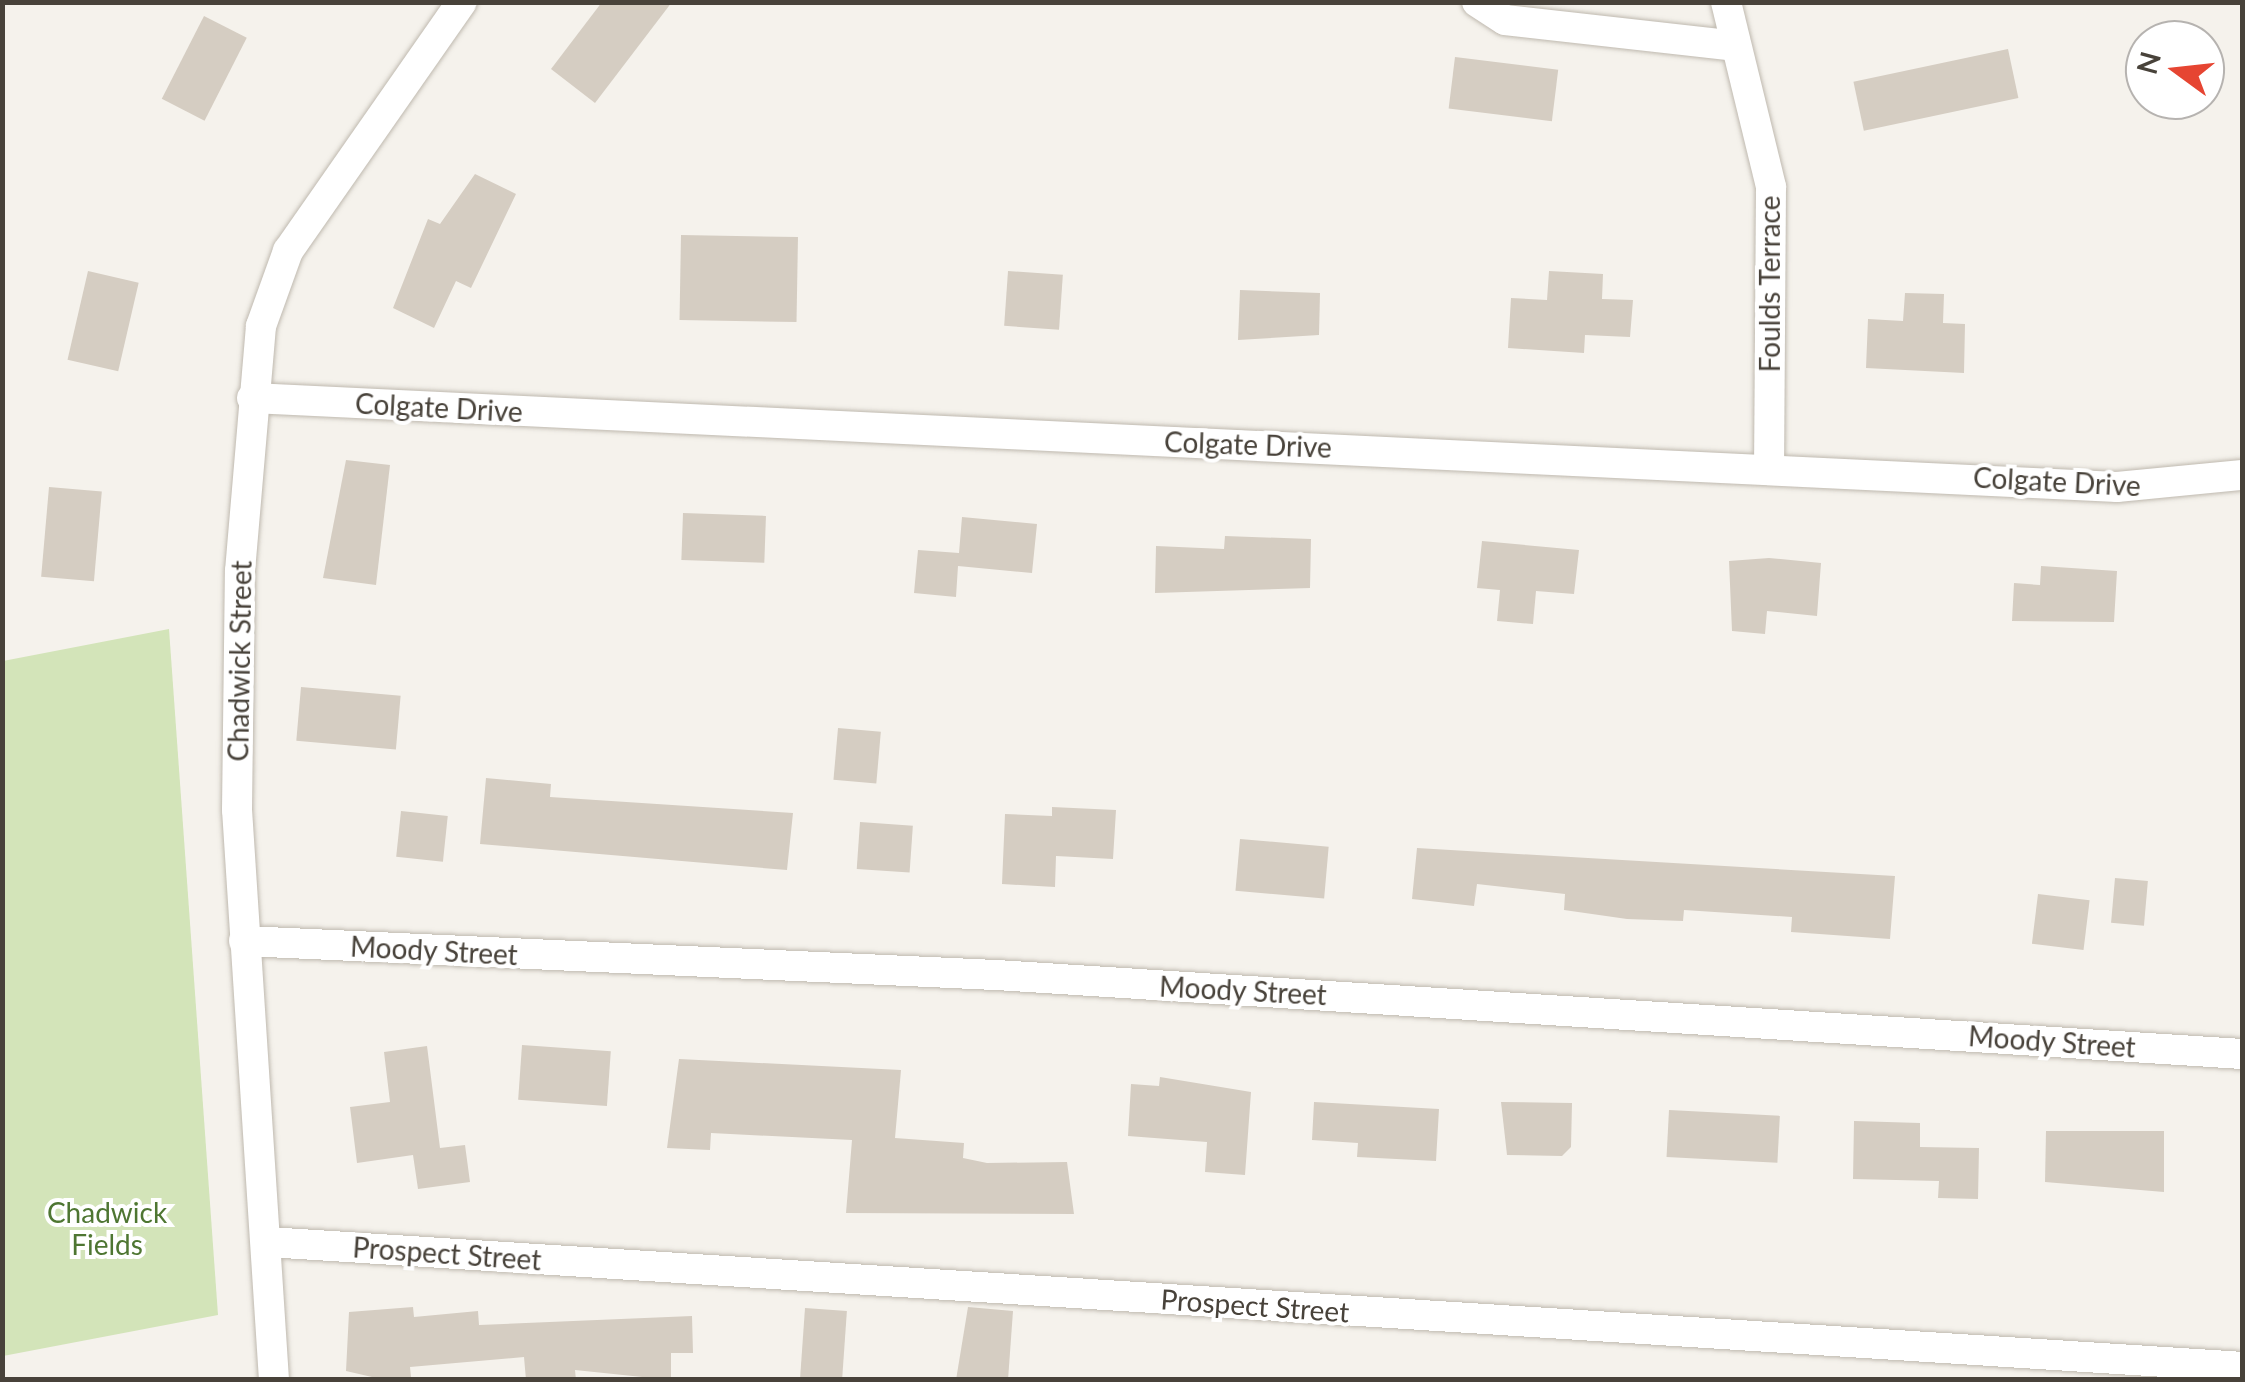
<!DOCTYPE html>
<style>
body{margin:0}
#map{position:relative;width:2245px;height:1382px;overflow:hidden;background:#f5f2ec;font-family:Lato,sans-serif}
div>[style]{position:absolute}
.green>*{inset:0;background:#d3e4b9}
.building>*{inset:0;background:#d5cdc2;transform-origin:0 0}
.roads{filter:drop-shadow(0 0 2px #bfb9af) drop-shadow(0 0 2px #bfb9af)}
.street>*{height:30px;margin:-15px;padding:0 15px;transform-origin:15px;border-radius:15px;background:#fff}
span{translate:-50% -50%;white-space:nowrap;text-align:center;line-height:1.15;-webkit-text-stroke:8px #fff;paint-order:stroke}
.street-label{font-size:28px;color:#48423a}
.park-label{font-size:28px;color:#4e7632}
.frame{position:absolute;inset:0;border:5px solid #48423a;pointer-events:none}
.north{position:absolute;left:2125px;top:20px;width:100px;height:100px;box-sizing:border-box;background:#fff;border:2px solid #b6b3b0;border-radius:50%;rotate:285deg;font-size:28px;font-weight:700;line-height:40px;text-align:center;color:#48423a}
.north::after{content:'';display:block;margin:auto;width:35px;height:45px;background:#e64532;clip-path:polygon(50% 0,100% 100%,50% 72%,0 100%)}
</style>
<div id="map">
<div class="green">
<div style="clip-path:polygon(169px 629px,218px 1315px,3px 1356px,3px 661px)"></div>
</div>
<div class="building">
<div style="clip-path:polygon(602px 2px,672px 2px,595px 103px,551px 69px)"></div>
<div style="left:204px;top:16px;width:48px;height:93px;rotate:27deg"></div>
<div style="left:2008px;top:49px;width:50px;height:158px;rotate:78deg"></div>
<div style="left:1455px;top:57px;width:104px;height:52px;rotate:7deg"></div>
<div style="clip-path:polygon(475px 174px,516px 194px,471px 288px,456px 281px,434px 328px,393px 308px,428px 219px,440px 224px)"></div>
<div style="left:681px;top:235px;width:117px;height:85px;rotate:1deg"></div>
<div style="left:88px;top:271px;width:52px;height:91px;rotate:13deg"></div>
<div style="left:1008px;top:271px;width:55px;height:55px;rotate:4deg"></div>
<div style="clip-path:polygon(1549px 271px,1603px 274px,1602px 299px,1633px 300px,1630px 337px,1585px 335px,1584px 353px,1508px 348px,1511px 298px,1547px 300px)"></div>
<div style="clip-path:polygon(1240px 290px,1320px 293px,1319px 335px,1238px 340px)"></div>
<div style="clip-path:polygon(1905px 293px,1944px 294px,1943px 323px,1965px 324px,1964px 373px,1866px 368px,1868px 319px,1903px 321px)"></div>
<div style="clip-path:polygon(346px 460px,390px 465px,376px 585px,323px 578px)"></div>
<div style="left:49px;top:487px;width:53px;height:90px;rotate:5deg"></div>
<div style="left:683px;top:513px;width:83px;height:47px;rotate:2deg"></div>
<div style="clip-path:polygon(962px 517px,1037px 524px,1032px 573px,958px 566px,956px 597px,914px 593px,918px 550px,959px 553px)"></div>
<div style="clip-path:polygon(1225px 536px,1311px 539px,1310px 588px,1155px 593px,1156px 546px,1224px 549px)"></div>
<div style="clip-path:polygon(1482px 541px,1579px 550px,1574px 594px,1536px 591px,1533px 624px,1497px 621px,1500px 590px,1477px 588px)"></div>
<div style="clip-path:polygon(1769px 558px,1821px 563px,1817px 616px,1767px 611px,1765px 634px,1732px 631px,1729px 561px)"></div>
<div style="clip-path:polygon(2041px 566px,2117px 571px,2114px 622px,2012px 621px,2014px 583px,2040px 585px)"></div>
<div style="left:301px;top:687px;width:100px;height:54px;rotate:5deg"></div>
<div style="left:838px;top:728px;width:43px;height:52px;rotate:5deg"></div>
<div style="clip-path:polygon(486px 778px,551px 784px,550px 797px,793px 813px,787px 870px,480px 844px)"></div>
<div style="clip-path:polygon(1052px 807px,1116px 810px,1113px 859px,1056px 856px,1055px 887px,1002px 884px,1005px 814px,1052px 816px)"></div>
<div style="left:401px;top:811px;width:47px;height:46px;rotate:6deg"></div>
<div style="left:860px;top:822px;width:53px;height:47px;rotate:4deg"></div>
<div style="left:1240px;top:839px;width:89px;height:52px;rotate:5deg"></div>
<div style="clip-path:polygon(1417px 848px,1895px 876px,1890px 939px,1791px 932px,1792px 917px,1684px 910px,1683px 921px,1627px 919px,1564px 910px,1565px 894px,1477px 884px,1474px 906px,1412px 899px)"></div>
<div style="left:2115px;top:878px;width:33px;height:45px;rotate:5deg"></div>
<div style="left:2038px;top:894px;width:52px;height:50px;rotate:7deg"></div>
<div style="left:522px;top:1045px;width:89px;height:55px;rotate:4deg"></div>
<div style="clip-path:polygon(427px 1046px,440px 1148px,465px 1145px,470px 1182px,418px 1189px,413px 1155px,357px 1163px,350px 1107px,390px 1102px,384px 1052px)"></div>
<div style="clip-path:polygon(679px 1059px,901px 1070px,895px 1138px,964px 1143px,963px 1158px,987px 1163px,1067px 1162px,1074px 1214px,846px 1213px,852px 1140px,711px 1133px,710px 1150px,667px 1148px)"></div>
<div style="clip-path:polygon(1160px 1077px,1251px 1092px,1245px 1175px,1205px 1172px,1207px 1142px,1128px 1136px,1131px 1084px,1159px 1086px)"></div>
<div style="clip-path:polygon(1314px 1102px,1439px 1109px,1436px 1161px,1357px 1157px,1358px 1143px,1312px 1140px)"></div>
<div style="clip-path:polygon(1501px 1102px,1572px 1103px,1571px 1147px,1562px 1156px,1507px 1155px)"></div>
<div style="left:1669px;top:1110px;width:111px;height:47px;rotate:3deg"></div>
<div style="clip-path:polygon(1854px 1121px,1920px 1123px,1920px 1147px,1979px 1148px,1978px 1199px,1938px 1198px,1939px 1181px,1853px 1179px)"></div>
<div style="clip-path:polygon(2046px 1131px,2164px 1131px,2164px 1192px,2045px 1182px)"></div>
<div style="clip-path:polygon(413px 1307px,414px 1317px,478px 1311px,479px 1325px,692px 1316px,693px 1353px,671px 1353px,671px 1380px,575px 1370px,576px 1380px,526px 1380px,524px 1357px,410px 1367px,411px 1377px,385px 1380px,346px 1371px,349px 1312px)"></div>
<div style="clip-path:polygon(968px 1307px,1013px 1311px,1008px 1380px,956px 1380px)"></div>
<div style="left:805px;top:1308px;width:42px;height:72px;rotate:4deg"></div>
</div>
<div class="roads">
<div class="street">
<div style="left:1477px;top:2px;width:33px;rotate:33deg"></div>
<div style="left:1505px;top:20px;width:231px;rotate:6.4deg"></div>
<div style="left:1726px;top:2px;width:190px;rotate:76.3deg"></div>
<div style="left:1771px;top:187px;width:279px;rotate:90.4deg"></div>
<div style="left:252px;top:398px;width:1867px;rotate:2.73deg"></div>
<div style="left:2117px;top:487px;width:126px;rotate:-5.5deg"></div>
<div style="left:244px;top:941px;width:754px;rotate:2.59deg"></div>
<div style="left:997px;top:975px;width:1248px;rotate:3.63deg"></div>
<div style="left:268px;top:1242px;width:1978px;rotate:3.62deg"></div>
<div style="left:274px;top:1380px;width:571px;rotate:-93.71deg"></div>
<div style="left:237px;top:810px;width:239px;rotate:-89.3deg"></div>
<div style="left:240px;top:571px;width:246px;rotate:-85.1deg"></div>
<div style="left:261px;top:326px;width:80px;rotate:-70.2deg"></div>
<div style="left:288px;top:251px;width:304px;rotate:-55.1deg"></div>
</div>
</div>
<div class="street-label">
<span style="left:1769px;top:284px;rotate:-90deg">Foulds Terrace</span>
<span style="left:439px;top:407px;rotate:3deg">Colgate Drive</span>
<span style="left:1248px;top:444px;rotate:2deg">Colgate Drive</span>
<span style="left:2057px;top:481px;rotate:3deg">Colgate Drive</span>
<span style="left:239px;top:661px;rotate:-89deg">Chadwick Street</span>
<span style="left:434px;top:950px;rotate:3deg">Moody Street</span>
<span style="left:1243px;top:990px;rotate:3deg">Moody Street</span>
<span style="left:2052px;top:1041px;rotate:4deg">Moody Street</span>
<span style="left:447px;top:1253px;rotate:4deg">Prospect Street</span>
<span style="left:1255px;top:1305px;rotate:4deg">Prospect Street</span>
</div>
<div class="park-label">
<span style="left:107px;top:1228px">Chadwick<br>Fields</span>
</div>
<div class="frame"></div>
<div class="north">N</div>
</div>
